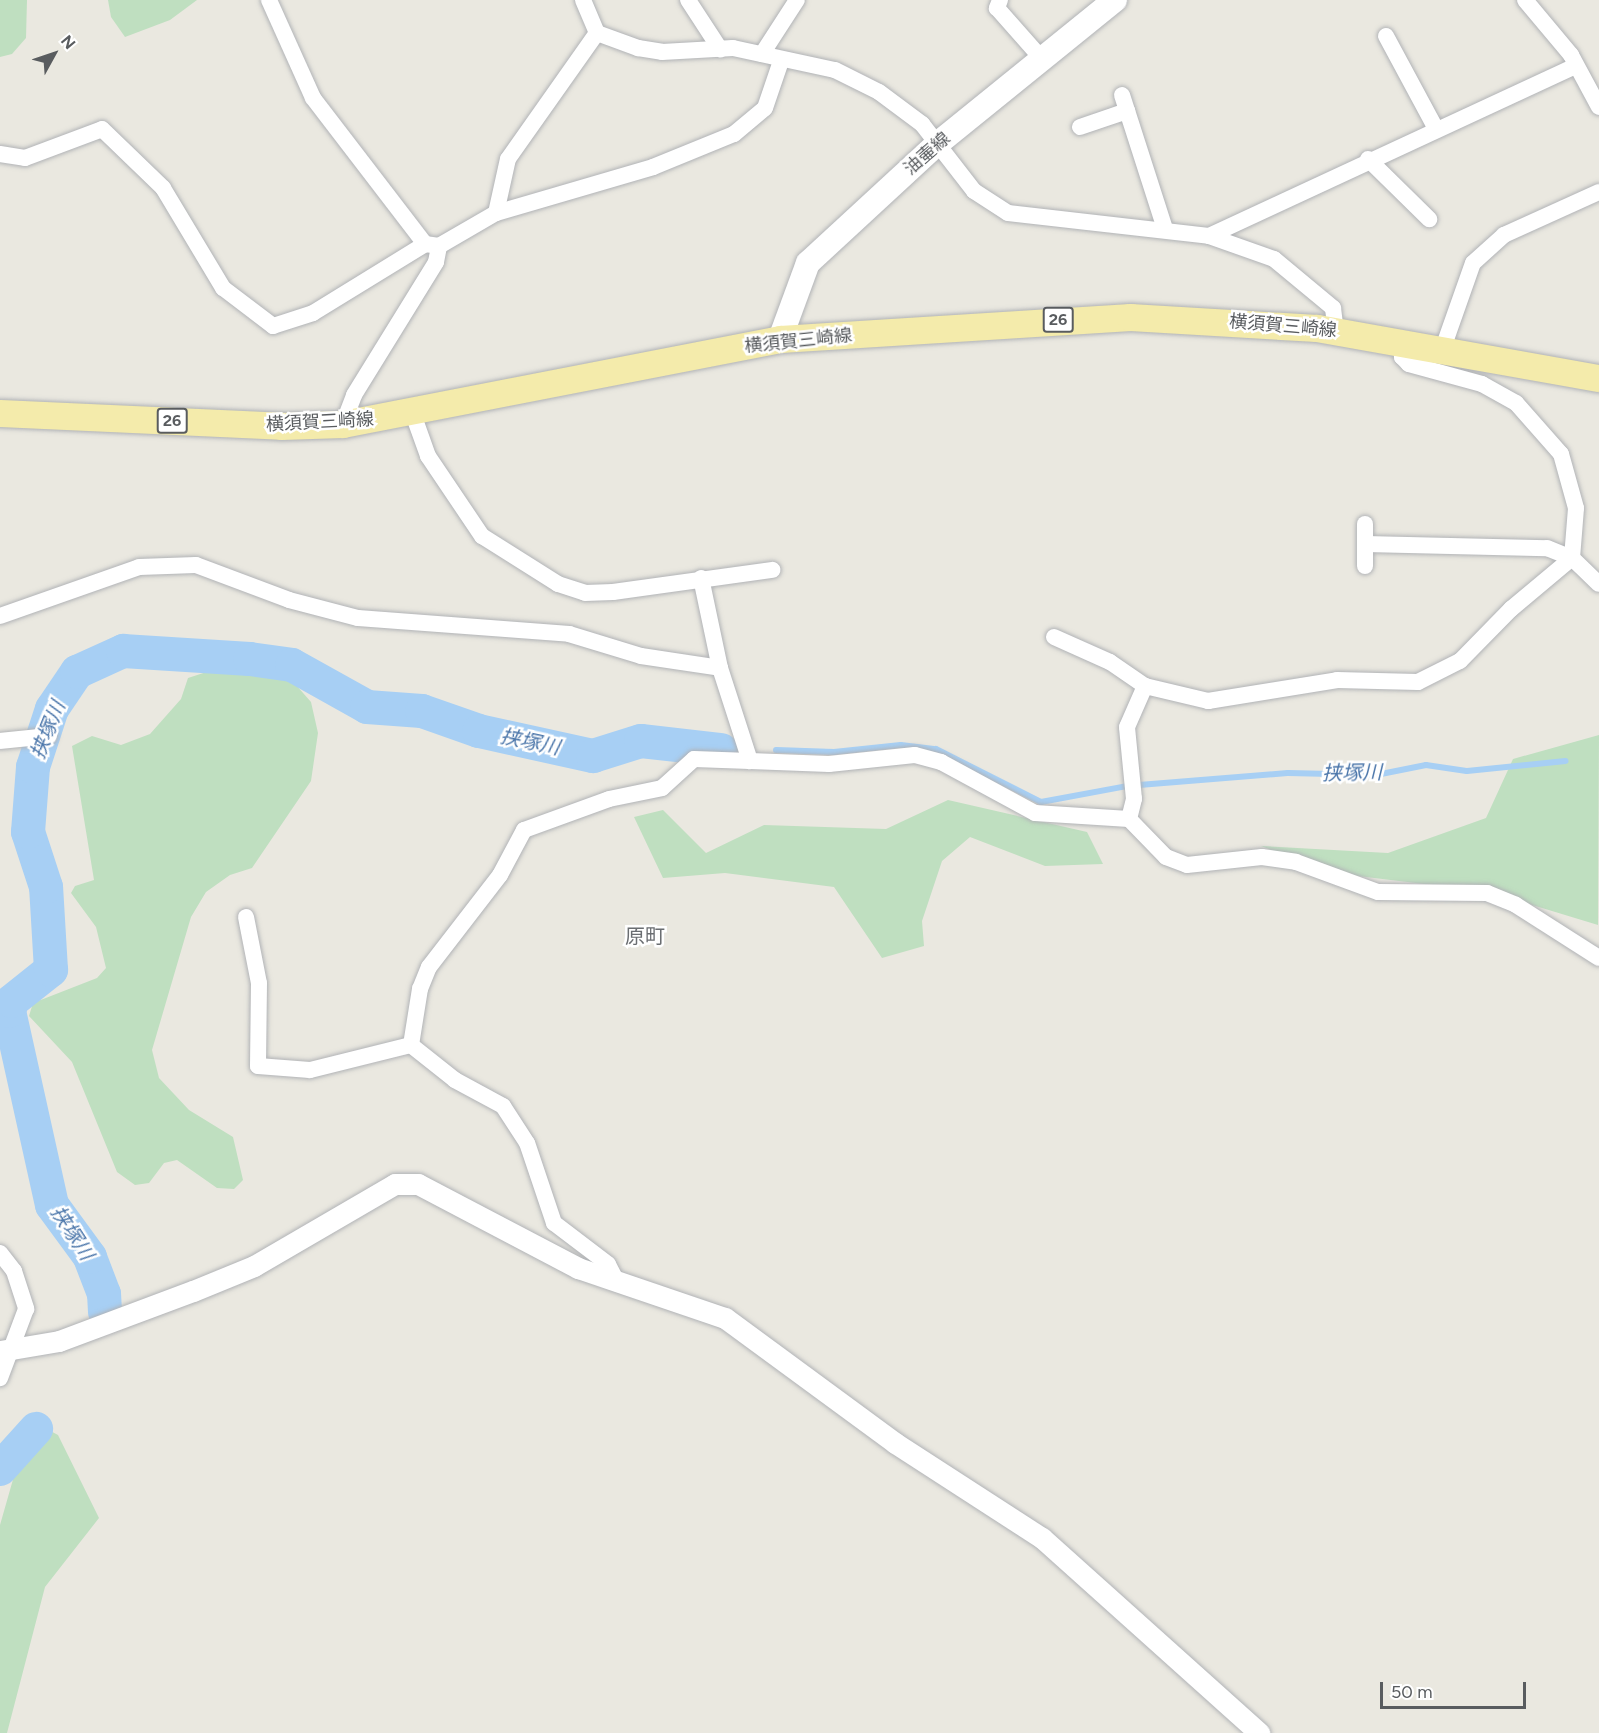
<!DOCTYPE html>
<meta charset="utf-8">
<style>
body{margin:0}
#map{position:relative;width:1599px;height:1733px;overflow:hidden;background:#eae8e0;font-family:Figtree,"Noto Sans JP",sans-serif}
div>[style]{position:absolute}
.green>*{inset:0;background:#bfdfc0}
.stream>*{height:6px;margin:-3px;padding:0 3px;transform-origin:3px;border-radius:3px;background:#a7cff4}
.river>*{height:34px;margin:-17px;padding:0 17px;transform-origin:17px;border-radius:17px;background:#a7cff4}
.roads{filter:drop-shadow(0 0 2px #b1b3b6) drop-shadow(0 0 2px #b1b3b6)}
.minor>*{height:16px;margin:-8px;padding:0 8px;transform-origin:8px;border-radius:8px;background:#fff}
.tertiary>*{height:21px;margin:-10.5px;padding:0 10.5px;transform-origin:10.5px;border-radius:10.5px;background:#fff}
.secondary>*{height:24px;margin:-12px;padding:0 12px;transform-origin:12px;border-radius:12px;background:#fff}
.primary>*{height:27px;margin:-13.5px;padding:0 13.5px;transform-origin:13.5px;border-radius:13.5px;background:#f4ebab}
span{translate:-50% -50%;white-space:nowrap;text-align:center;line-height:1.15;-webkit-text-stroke:5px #fff;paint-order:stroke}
.shield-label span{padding:2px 4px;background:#fff;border:2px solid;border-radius:4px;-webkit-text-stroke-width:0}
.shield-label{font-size:16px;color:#595c5f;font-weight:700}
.street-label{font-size:18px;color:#595c5f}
.water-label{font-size:20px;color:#4b76aa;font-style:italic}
.neighbourhood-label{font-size:20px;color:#6a6d71}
.north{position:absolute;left:24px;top:24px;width:60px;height:60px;-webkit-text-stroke:4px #fff;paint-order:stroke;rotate:50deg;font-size:16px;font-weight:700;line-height:24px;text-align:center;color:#595c5f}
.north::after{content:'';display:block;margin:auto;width:21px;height:27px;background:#595c5f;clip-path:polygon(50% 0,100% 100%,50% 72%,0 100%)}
.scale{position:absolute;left:1380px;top:1682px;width:146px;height:27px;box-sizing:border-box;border:3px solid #595c5f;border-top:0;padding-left:8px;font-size:18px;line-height:21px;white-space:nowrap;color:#595c5f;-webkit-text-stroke:4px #fff;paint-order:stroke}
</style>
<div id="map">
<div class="green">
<div style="clip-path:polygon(0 0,27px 0,26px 38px,12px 54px,0 57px)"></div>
<div style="clip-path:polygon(108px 0,197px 0,170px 20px,125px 37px,111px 17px)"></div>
<div style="clip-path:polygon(225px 666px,289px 677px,311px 702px,318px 733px,311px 781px,252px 868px,230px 875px,206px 892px,191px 917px,152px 1050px,159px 1078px,189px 1110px,233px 1137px,243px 1180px,234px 1189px,217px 1188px,177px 1160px,164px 1163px,149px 1183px,135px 1185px,117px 1172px,72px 1062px,29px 1016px,33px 1003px,97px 978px,106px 968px,96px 927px,71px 893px,75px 886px,94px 880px,72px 746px,92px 736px,121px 745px,150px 734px,181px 699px,188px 678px)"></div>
<div style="clip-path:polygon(1599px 735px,1598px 925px,1490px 892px,1333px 873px,1261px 846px,1388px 853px,1486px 818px,1513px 759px)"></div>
<div style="clip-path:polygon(948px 800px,1087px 832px,1103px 864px,1045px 866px,970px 837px,942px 861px,922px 921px,924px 946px,882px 958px,834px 887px,725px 873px,663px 878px,634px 817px,663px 810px,706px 853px,764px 825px,886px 829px)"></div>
<div style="clip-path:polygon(30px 1420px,58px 1435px,99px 1518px,45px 1587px,7px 1733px,0 1733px,0 1525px)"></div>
</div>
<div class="stream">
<div style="left:776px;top:750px;width:58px;rotate:2deg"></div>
<div style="left:834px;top:752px;width:67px;rotate:-6deg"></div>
<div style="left:901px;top:745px;width:35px;rotate:7deg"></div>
<div style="left:936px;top:749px;width:118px;rotate:26.8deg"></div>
<div style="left:1041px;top:802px;width:87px;rotate:-10.5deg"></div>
<div style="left:1139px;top:785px;width:149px;rotate:-4.6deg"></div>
<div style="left:1288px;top:773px;width:88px;rotate:1.3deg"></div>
<div style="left:1376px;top:775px;width:51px;rotate:-11.3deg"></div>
<div style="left:1426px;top:765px;width:41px;rotate:8.3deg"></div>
<div style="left:1467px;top:771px;width:99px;rotate:-5.8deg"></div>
</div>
<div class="river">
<div style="left:105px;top:1312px;width:18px;rotate:-93deg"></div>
<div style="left:104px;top:1294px;width:40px;rotate:-111deg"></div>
<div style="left:90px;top:1257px;width:64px;rotate:-126.2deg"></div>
<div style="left:52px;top:1205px;width:199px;rotate:-102.5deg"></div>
<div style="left:9px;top:1011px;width:10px;rotate:-73deg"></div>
<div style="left:12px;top:1001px;width:50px;rotate:-38.5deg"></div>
<div style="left:51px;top:970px;width:83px;rotate:-93.4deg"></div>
<div style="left:46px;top:887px;width:58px;rotate:-108.1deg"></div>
<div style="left:28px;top:832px;width:65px;rotate:-85.6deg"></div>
<div style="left:33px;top:767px;width:61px;rotate:-71.9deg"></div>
<div style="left:52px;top:709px;width:45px;rotate:-56deg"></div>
<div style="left:77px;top:672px;width:51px;rotate:-24.5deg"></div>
<div style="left:123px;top:651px;width:127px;rotate:3.6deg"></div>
<div style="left:250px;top:659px;width:42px;rotate:8.1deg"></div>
<div style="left:292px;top:665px;width:86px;rotate:29.2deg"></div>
<div style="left:367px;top:707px;width:55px;rotate:4.2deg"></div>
<div style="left:422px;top:711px;width:60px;rotate:19.3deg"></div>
<div style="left:479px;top:731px;width:117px;rotate:12.4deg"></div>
<div style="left:593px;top:756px;width:50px;rotate:-17.4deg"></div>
<div style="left:641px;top:741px;width:81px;rotate:6.4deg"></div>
<div style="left:0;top:1469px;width:54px;rotate:-48deg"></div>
</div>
<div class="roads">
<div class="minor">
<div style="left:269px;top:0;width:107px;rotate:65.8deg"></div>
<div style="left:313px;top:98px;width:184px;rotate:52.5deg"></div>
<div style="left:583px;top:0;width:36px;rotate:67deg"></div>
<div style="left:597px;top:33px;width:44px;rotate:20.1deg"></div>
<div style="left:638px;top:48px;width:24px;rotate:9deg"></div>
<div style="left:662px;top:52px;width:71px;rotate:-3.2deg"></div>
<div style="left:733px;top:48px;width:104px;rotate:12.2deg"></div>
<div style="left:835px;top:70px;width:49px;rotate:26.6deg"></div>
<div style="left:879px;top:92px;width:54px;rotate:36.7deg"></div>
<div style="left:922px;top:124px;width:85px;rotate:52.2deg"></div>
<div style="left:974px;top:191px;width:40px;rotate:32.9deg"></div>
<div style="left:1008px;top:213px;width:202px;rotate:6.5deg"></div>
<div style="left:1209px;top:236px;width:69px;rotate:19.5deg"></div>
<div style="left:1274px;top:259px;width:77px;rotate:39.7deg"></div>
<div style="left:1333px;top:308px;width:23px;rotate:83deg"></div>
<div style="left:688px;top:0;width:59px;rotate:56.9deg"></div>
<div style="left:1000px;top:0;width:9px;rotate:111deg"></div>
<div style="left:997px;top:8px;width:69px;rotate:48.5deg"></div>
<div style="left:1525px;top:0;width:72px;rotate:50.1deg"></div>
<div style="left:1571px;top:55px;width:59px;rotate:61.7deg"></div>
<div style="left:1386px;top:36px;width:103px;rotate:61.7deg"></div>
<div style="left:762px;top:54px;width:64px;rotate:-57.1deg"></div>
<div style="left:1122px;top:95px;width:141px;rotate:72.2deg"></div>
<div style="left:1080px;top:127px;width:50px;rotate:-18.8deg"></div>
<div style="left:0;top:154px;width:25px;rotate:9deg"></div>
<div style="left:25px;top:158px;width:82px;rotate:-20.6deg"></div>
<div style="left:102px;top:129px;width:85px;rotate:44deg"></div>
<div style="left:163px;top:188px;width:117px;rotate:59deg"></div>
<div style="left:223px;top:288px;width:63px;rotate:37.2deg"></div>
<div style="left:273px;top:326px;width:42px;rotate:-18deg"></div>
<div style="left:313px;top:313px;width:132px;rotate:-31.6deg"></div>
<div style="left:425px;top:244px;width:14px;rotate:8deg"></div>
<div style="left:1368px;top:159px;width:86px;rotate:44.5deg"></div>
<div style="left:496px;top:213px;width:55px;rotate:-77.5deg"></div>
<div style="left:508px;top:159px;width:154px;rotate:-54.8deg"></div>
<div style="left:1209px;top:236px;width:404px;rotate:-24.9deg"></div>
<div style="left:1443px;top:348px;width:90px;rotate:-70.6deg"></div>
<div style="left:1473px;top:263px;width:42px;rotate:-42.1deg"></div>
<div style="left:1504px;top:235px;width:104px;rotate:-24.4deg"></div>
<div style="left:413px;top:414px;width:45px;rotate:70.3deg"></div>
<div style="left:428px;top:456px;width:97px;rotate:56deg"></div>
<div style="left:482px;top:536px;width:90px;rotate:32.3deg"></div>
<div style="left:558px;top:584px;width:28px;rotate:18deg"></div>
<div style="left:585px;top:593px;width:28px;rotate:-2deg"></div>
<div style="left:613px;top:592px;width:161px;rotate:-7.9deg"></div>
<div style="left:343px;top:424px;width:31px;rotate:-69deg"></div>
<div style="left:354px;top:395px;width:156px;rotate:-58.3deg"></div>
<div style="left:436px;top:262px;width:16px;rotate:-79deg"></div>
<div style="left:439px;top:246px;width:66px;rotate:-30.1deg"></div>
<div style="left:496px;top:213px;width:164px;rotate:-16.3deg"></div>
<div style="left:653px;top:167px;width:87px;rotate:-22.2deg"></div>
<div style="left:734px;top:134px;width:40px;rotate:-40deg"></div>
<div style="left:765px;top:108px;width:50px;rotate:-71.2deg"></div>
<div style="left:1365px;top:544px;width:182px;rotate:1.3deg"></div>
<div style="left:1547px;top:548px;width:27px;rotate:22deg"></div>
<div style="left:1572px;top:558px;width:37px;rotate:44deg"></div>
<div style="left:1365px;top:566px;width:42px;rotate:-90deg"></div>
<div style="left:701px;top:578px;width:92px;rotate:78.1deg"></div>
<div style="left:720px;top:668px;width:98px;rotate:72.1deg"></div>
<div style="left:750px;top:761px;width:79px;rotate:2.2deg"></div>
<div style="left:829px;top:764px;width:86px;rotate:-6deg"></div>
<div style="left:915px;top:755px;width:27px;rotate:15deg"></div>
<div style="left:941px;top:762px;width:107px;rotate:28.5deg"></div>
<div style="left:1035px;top:813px;width:94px;rotate:3.7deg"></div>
<div style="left:1129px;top:819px;width:53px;rotate:45.8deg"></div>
<div style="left:1166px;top:857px;width:22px;rotate:21deg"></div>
<div style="left:1187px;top:865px;width:75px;rotate:-6.1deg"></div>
<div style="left:1262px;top:857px;width:34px;rotate:8deg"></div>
<div style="left:1296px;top:862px;width:87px;rotate:20.1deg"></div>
<div style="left:1378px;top:892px;width:109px;rotate:0.5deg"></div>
<div style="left:1487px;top:893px;width:31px;rotate:22deg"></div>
<div style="left:1516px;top:905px;width:98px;rotate:32.6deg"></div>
<div style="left:0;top:616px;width:147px;rotate:-19.4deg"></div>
<div style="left:139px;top:567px;width:57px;rotate:-2deg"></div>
<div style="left:196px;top:565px;width:99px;rotate:20.6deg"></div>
<div style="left:289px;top:600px;width:71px;rotate:14.6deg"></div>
<div style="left:358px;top:618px;width:212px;rotate:4.3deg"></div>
<div style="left:569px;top:634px;width:75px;rotate:17deg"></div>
<div style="left:641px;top:656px;width:80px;rotate:8.6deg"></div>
<div style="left:1054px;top:637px;width:61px;rotate:24.1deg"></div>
<div style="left:1110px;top:662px;width:42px;rotate:34.4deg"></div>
<div style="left:1145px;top:686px;width:65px;rotate:13.4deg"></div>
<div style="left:1208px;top:701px;width:131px;rotate:-9.2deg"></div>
<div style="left:1337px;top:680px;width:81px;rotate:1.4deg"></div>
<div style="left:1418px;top:682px;width:47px;rotate:-26.6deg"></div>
<div style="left:1460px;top:661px;width:73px;rotate:-45.6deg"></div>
<div style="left:1511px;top:609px;width:80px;rotate:-39.9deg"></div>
<div style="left:1572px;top:558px;width:50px;rotate:-85.4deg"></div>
<div style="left:1576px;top:508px;width:56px;rotate:-105.5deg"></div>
<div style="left:1561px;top:454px;width:68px;rotate:-131.4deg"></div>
<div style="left:1516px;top:403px;width:39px;rotate:-151deg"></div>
<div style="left:1482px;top:384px;width:76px;rotate:-164.7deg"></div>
<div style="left:1409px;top:364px;width:10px;rotate:-135deg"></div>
<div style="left:1402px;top:357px;width:17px;rotate:-93deg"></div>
<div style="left:0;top:741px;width:49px;rotate:-5.8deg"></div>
<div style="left:1129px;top:819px;width:21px;rotate:-76deg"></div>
<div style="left:1134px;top:799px;width:72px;rotate:-95.6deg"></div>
<div style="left:1127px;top:727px;width:45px;rotate:-66.3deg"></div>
<div style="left:246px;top:917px;width:67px;rotate:78.9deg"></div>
<div style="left:259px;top:983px;width:83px;rotate:90.7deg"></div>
<div style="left:258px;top:1066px;width:52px;rotate:4.4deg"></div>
<div style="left:310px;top:1070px;width:104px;rotate:-13.9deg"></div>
<div style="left:0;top:1253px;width:23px;rotate:52deg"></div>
<div style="left:14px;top:1271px;width:40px;rotate:72deg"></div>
<div style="left:26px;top:1309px;width:74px;rotate:110.6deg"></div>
<div style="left:618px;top:1284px;width:22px;rotate:-117deg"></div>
<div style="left:608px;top:1264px;width:68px;rotate:-142.8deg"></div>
<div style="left:554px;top:1223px;width:84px;rotate:-108.6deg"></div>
<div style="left:527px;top:1143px;width:44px;rotate:-123deg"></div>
<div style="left:503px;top:1106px;width:55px;rotate:-151.6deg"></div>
<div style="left:455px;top:1080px;width:56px;rotate:-141.5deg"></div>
<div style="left:411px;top:1045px;width:57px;rotate:-80.9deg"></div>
<div style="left:420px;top:989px;width:24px;rotate:-68deg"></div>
<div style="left:429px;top:967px;width:116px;rotate:-52.3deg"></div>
<div style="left:500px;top:875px;width:51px;rotate:-61.9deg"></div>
<div style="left:524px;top:830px;width:90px;rotate:-20deg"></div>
<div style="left:609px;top:799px;width:54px;rotate:-11.7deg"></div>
<div style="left:662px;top:788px;width:43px;rotate:-42.2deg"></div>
<div style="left:694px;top:759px;width:56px;rotate:2deg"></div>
</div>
<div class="tertiary">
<div style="left:0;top:1351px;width:60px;rotate:-9.6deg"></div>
<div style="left:59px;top:1341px;width:143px;rotate:-20.5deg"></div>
<div style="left:193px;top:1291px;width:66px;rotate:-22.3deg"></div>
<div style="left:254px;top:1266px;width:163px;rotate:-30.2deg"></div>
<div style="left:395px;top:1184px;width:23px"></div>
<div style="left:418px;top:1184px;width:181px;rotate:27.7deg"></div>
<div style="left:578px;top:1268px;width:155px;rotate:18.8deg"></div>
<div style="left:725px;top:1318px;width:211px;rotate:36.3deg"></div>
<div style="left:895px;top:1443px;width:175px;rotate:32.9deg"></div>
<div style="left:1042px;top:1538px;width:292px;rotate:41.9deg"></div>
</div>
<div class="secondary">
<div style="left:780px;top:339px;width:81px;rotate:-69.8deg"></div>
<div style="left:808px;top:263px;width:176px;rotate:-42.7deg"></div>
<div style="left:937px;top:144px;width:229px;rotate:-39deg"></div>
</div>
<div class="primary">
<div style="left:0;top:413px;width:281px;rotate:2.6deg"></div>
<div style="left:281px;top:426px;width:62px;rotate:-1.8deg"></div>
<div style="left:343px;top:424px;width:445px;rotate:-11deg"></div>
<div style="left:780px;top:339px;width:351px;rotate:-3.6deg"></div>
<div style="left:1130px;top:317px;width:187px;rotate:3.4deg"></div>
<div style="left:1317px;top:328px;width:286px;rotate:10.1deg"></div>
</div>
</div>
<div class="shield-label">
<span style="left:1058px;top:320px">26</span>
<span style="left:172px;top:421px">26</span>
</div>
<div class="street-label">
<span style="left:927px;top:154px;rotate:-41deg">油壷線</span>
<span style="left:1283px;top:326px;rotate:5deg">横須賀三崎線</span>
<span style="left:798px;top:341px;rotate:-6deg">横須賀三崎線</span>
<span style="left:320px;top:422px;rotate:-3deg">横須賀三崎線</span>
</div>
<div class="water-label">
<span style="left:48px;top:730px;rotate:-68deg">挟塚川</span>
<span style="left:530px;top:742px;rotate:12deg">挟塚川</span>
<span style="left:1352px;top:773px;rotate:-1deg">挟塚川</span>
<span style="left:72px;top:1233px;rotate:57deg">挟塚川</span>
</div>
<div class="neighbourhood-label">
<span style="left:645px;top:936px">原町</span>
</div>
<div class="north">N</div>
<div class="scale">50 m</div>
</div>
